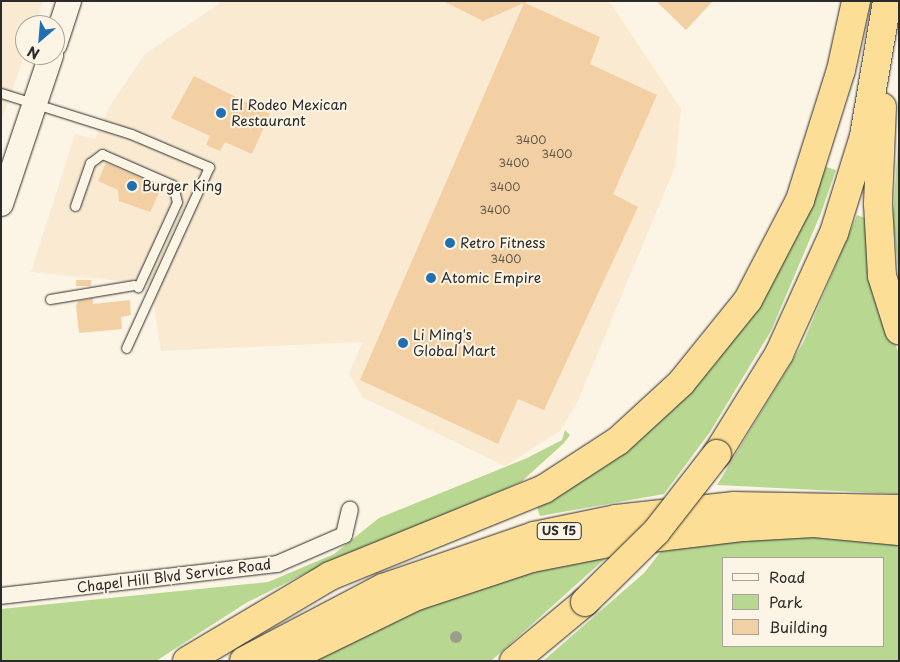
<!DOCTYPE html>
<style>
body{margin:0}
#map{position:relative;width:900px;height:662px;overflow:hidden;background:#fcf5e5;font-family:"Playpen Sans",sans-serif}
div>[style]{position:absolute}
.built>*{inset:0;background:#f9ead1}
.green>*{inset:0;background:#b8d891}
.building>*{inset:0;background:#f3d0a3;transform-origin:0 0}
.roads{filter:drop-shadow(0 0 1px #2b2b2b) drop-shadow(0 0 1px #2b2b2b)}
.lane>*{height:9px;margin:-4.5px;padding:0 4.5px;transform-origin:4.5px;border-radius:4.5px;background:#fcf5e5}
.street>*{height:16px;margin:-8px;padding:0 8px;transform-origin:8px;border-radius:8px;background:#fcf5e5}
.secondary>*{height:24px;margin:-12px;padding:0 12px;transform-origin:12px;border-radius:12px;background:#fcf5e5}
.highway>*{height:28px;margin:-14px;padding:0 14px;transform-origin:14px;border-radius:14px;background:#fcde96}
.bridges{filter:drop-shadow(0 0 1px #2b2b2b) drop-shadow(0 0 1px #2b2b2b)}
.highway-bridge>*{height:28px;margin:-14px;padding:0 14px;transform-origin:14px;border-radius:14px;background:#fcde96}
.trees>*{width:12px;height:12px;margin:-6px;border-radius:50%;background:#9c9e8c}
.dots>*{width:14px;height:14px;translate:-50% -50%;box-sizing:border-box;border:2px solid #fcf5e5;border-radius:50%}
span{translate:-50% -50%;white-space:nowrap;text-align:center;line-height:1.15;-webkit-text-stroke:4px #fcf5e5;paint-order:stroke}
.number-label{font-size:11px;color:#5d5449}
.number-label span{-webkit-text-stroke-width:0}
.shield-label span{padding:1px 4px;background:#fcf5e5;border:1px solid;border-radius:4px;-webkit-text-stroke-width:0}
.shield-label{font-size:12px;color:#2b2b2b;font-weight:700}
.poi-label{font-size:14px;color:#2b2b2b}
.left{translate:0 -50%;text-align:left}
.street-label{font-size:14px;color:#2b2b2b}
.frame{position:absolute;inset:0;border:2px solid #2b2b2b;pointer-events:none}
.legend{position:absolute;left:722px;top:557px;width:162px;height:90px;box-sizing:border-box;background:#fcf5e5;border:1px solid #a8a49b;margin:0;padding:6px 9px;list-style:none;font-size:15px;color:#2b2b2b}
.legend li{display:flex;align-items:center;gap:10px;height:25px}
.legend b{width:25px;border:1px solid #a8a49b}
.north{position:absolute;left:15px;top:15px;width:50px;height:50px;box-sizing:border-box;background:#fcf5e5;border:1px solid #a8a49b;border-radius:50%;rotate:207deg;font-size:14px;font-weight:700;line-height:20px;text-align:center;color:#2b2b2b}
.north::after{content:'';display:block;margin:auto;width:18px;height:22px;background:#1f6fb2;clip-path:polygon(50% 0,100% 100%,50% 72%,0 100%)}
</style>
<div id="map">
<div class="built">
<div style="clip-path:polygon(1px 1px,43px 1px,35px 25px,25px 25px,25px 54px,1px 122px)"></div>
<div style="clip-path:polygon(223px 1px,609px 1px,681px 109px,675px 167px,577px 403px,560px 431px,505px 466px,362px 397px,349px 373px,363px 342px,161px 351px,151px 284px,31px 272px,75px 134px,95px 139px,111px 104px,145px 54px)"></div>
</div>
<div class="green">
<div style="clip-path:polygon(899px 125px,899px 277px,893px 219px)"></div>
<div style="clip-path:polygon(826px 167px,836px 170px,821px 213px,771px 331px,710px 432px,664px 494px,540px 516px,537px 507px,638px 440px,715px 364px,781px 268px)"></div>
<div style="clip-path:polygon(857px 215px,870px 220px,883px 317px,899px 353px,899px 494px,717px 485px,803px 343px)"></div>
<div style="clip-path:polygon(565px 430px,570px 435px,564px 443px,521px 482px,308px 572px,246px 603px,156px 661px,1px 661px,1px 609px,268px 582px,334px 554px,379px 518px,527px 458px,562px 440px)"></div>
<div style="clip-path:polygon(evenodd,785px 533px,899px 541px,899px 661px,543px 661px,644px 573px,666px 545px,785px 533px,724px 558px,884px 558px,884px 646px,724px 646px,724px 558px)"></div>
<div style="clip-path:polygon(608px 556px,491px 661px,302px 661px,374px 625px,513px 573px)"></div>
</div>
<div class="building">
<div style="clip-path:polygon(443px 1px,529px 1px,525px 3px,600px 37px,590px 64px,657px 95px,613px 194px,638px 207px,544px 410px,518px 399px,498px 444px,360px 380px,524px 3px,483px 21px)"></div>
<div style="clip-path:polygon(656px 1px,713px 1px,686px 30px)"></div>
<div style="clip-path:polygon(194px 76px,270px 114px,252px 154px,225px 142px,220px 151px,206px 145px,210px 136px,171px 118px)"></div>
<div style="clip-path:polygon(106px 163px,162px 187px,150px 212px,119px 201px,118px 190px,98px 181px)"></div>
<div style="left:91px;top:280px;width:6px;height:15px;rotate:90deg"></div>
<div style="clip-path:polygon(93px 298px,93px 304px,130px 300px,131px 315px,121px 317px,122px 329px,79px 333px,76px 306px,78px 301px)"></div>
</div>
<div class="roads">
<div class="lane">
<div style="left:1px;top:93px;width:136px;rotate:17.5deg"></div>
<div style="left:131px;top:134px;width:85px;rotate:22.9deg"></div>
<div style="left:209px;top:167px;width:199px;rotate:114.6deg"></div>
<div style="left:75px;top:206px;width:46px;rotate:-70.8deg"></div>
<div style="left:90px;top:163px;width:15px;rotate:-37deg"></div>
<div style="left:102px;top:154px;width:77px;rotate:23.6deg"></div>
<div style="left:173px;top:185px;width:17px;rotate:77deg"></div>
<div style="left:177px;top:202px;width:94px;rotate:114.6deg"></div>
<div style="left:50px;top:299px;width:85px;rotate:-9.5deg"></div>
</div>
<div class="street">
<div style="left:1px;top:596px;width:278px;rotate:-6.6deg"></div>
<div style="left:277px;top:564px;width:73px;rotate:-23.4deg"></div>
<div style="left:344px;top:535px;width:26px;rotate:-77deg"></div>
</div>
<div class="secondary">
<div style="left:55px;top:44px;width:45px;rotate:-72deg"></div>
<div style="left:1px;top:204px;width:157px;rotate:-71.4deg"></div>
</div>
<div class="highway">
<div style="left:882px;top:107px;width:97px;rotate:92.4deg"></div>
<div style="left:878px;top:204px;width:72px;rotate:86.8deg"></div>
<div style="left:882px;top:276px;width:57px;rotate:72.5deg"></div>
<div style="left:717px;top:454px;width:118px;rotate:-58.2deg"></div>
<div style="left:779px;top:354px;width:133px;rotate:-65.6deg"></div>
<div style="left:834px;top:233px;width:102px;rotate:-72.8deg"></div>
<div style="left:864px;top:136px;width:137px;rotate:-80.3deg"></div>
<div style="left:187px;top:661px;width:166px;rotate:-30.7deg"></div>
<div style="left:330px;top:576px;width:231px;rotate:-22.1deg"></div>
<div style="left:544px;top:489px;width:88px;rotate:-33deg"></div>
<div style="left:618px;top:441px;width:86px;rotate:-42.6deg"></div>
<div style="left:681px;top:383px;width:107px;rotate:-51.1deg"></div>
<div style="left:748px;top:300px;width:113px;rotate:-62.5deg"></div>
<div style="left:800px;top:200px;width:136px;rotate:-72.5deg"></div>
<div style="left:841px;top:70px;width:71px;rotate:-77.7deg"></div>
<div style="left:244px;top:661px;width:157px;rotate:-27.7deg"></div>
<div style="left:383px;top:588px;width:160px;rotate:-19deg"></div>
<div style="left:534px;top:536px;width:84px;rotate:-11.7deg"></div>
<div style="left:616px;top:519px;width:119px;rotate:-6.3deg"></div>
<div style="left:734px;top:506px;width:165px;rotate:1deg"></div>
<div style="left:283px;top:661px;width:146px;rotate:-26deg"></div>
<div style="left:414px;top:597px;width:124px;rotate:-18.3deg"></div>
<div style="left:532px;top:558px;width:78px;rotate:-11deg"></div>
<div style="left:609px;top:543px;width:136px;rotate:-6.8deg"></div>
<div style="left:744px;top:527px;width:70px;rotate:-3.3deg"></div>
<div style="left:814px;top:523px;width:85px;rotate:5.4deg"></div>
<div style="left:514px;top:661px;width:92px;rotate:-39.7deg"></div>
</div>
</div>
<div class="bridges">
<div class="highway-bridge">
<div style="left:585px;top:602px;width:100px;rotate:-44.6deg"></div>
<div style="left:656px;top:532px;width:99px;rotate:-52deg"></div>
</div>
</div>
<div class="trees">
<div style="left:456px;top:637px"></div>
</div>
<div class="dots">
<div style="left:221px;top:113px;background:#1f6fb2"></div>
<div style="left:132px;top:186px;background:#1f6fb2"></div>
<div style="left:450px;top:243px;background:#1f6fb2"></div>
<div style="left:431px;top:278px;background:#1f6fb2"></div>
<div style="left:403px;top:343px;background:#1f6fb2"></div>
</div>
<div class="number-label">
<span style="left:531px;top:140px">3400</span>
<span style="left:557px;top:154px">3400</span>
<span style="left:514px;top:163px">3400</span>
<span style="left:505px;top:187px">3400</span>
<span style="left:495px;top:210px">3400</span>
<span style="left:506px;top:259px">3400</span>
</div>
<div class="shield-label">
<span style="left:559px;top:531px">US 15</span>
</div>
<div class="poi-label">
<span class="left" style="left:231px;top:113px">El Rodeo Mexican<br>Restaurant</span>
<span class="left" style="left:142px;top:186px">Burger King</span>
<span class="left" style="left:460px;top:243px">Retro Fitness</span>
<span class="left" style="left:441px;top:278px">Atomic Empire</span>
<span class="left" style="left:413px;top:343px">Li Ming's<br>Global Mart</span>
</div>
<div class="street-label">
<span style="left:174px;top:576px;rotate:-7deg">Chapel Hill Blvd Service Road</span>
</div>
<div class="frame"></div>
<ul class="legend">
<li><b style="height:6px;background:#fcf5e5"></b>Road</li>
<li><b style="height:14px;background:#b8d891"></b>Park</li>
<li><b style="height:14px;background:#f3d0a3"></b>Building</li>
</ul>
<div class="north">N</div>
</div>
